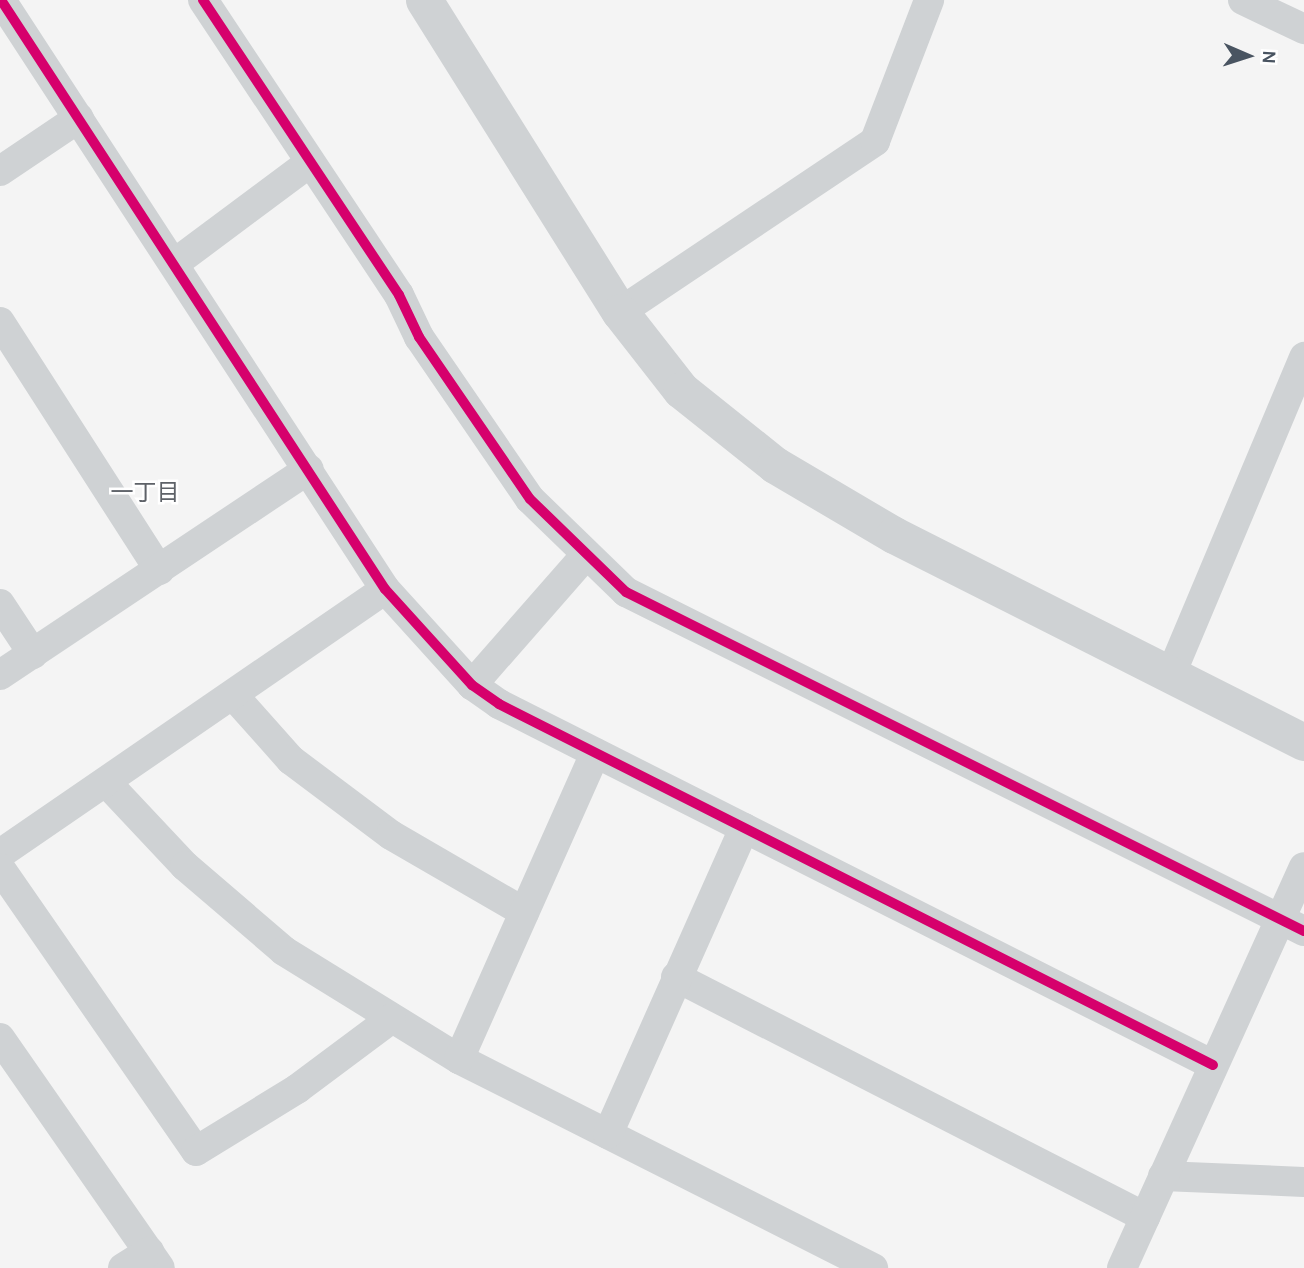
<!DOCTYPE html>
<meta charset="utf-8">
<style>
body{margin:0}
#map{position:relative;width:1304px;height:1268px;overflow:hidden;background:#f4f4f4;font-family:Karla,"Noto Sans JP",sans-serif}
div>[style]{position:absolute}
.minor>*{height:30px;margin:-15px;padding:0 15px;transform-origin:15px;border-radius:15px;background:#cfd2d4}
.tertiary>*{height:37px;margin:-18.5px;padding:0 18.5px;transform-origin:18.5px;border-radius:18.5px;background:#cfd2d4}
.cycleway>*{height:10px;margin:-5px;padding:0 5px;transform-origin:5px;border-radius:5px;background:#d6006c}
span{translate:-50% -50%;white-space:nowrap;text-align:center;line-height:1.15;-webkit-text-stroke:5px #fff;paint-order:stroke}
.neighbourhood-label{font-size:23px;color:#5e6268}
.north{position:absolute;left:1213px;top:21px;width:70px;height:70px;-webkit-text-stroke:5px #fff;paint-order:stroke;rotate:93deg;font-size:19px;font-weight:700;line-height:28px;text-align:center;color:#495461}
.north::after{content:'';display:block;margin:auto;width:24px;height:32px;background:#495461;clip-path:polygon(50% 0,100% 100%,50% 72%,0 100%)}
</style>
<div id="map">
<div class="minor">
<div style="left:1px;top:0;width:703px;rotate:56.9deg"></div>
<div style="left:385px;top:589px;width:130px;rotate:47.8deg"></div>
<div style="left:472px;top:685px;width:33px;rotate:35deg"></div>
<div style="left:499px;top:704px;width:800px;rotate:26.82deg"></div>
<div style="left:203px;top:0;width:354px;rotate:56.4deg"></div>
<div style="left:399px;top:295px;width:47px;rotate:64.5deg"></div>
<div style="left:419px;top:337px;width:196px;rotate:55.6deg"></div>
<div style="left:530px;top:499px;width:134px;rotate:44.1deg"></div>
<div style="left:626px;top:592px;width:758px;rotate:26.57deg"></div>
<div style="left:1243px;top:0;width:68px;rotate:25.4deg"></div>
<div style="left:0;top:171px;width:95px;rotate:-33.9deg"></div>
<div style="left:175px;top:263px;width:167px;rotate:-36.7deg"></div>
<div style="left:620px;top:312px;width:307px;rotate:-33.8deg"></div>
<div style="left:875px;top:141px;width:151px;rotate:-69deg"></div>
<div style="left:0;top:322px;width:295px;rotate:57.3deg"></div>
<div style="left:0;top:604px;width:60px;rotate:56.6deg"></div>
<div style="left:1171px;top:674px;width:344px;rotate:-67.2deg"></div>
<div style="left:0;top:675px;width:371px;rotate:-33.7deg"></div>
<div style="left:472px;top:685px;width:171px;rotate:-48.8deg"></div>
<div style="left:233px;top:695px;width:87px;rotate:48.3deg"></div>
<div style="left:291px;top:760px;width:125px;rotate:36.9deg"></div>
<div style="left:391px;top:835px;width:154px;rotate:30.1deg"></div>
<div style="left:106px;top:782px;width:115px;rotate:46.8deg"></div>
<div style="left:185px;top:866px;width:130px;rotate:40.6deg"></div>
<div style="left:284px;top:951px;width:206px;rotate:31.7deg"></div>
<div style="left:459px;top:1059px;width:464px;rotate:26.8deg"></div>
<div style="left:0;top:854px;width:467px;rotate:-34.5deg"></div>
<div style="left:0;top:868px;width:344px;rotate:55.3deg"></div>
<div style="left:196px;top:1151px;width:119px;rotate:-31.5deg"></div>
<div style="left:297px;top:1089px;width:117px;rotate:-36.7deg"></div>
<div style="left:676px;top:977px;width:527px;rotate:27.1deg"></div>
<div style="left:0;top:1038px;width:280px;rotate:55.2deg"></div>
<div style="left:459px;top:1059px;width:335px;rotate:-66deg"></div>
<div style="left:608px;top:1134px;width:335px;rotate:-66deg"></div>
<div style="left:1163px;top:1176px;width:141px;rotate:2.4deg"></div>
<div style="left:123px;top:1268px;width:31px;rotate:-32deg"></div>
<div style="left:1122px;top:1268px;width:440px;rotate:-65.6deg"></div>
</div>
<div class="tertiary">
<div style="left:424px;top:0;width:368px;rotate:57.9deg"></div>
<div style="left:620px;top:312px;width:99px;rotate:52deg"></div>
<div style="left:681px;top:390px;width:120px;rotate:38.6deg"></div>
<div style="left:775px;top:465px;width:138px;rotate:30.5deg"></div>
<div style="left:894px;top:535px;width:459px;rotate:26.8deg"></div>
</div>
<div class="cycleway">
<div style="left:1px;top:0;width:703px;rotate:56.9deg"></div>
<div style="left:385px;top:589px;width:130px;rotate:47.8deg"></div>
<div style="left:472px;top:685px;width:33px;rotate:35deg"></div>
<div style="left:499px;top:704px;width:800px;rotate:26.82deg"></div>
<div style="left:203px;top:0;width:354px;rotate:56.4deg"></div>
<div style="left:399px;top:295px;width:47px;rotate:64.5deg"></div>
<div style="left:419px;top:337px;width:196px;rotate:55.6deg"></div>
<div style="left:530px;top:499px;width:134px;rotate:44.1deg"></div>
<div style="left:626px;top:592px;width:758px;rotate:26.57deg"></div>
</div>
<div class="neighbourhood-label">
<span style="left:145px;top:493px">一丁目</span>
</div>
<div class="north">N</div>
</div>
